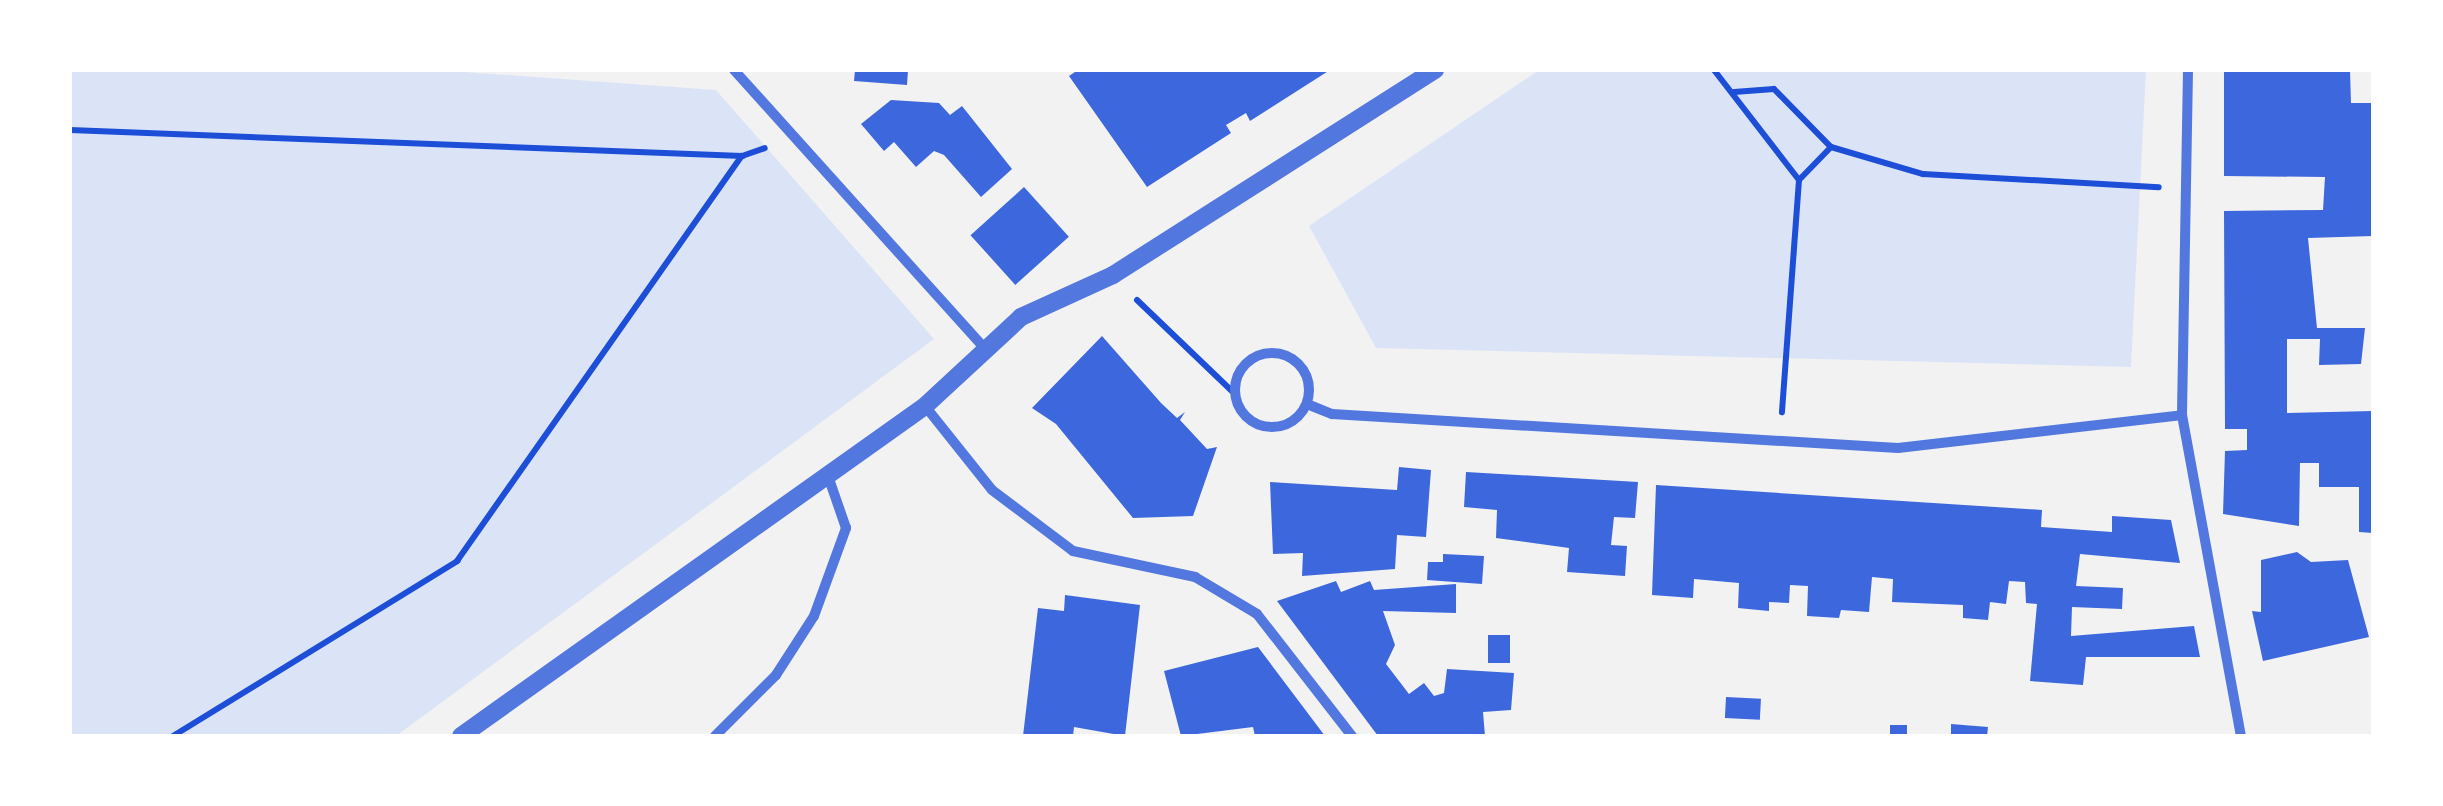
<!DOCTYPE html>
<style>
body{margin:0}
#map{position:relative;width:2443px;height:806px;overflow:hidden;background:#f2f2f2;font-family:"Exo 2",sans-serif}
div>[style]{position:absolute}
.green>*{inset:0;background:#dbe4f7}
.building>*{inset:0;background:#3d67dc;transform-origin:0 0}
.path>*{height:6px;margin:-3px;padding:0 3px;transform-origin:3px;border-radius:3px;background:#1d4ed8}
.minor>*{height:10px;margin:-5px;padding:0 5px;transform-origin:5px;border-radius:5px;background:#5277de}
.minor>.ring{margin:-5px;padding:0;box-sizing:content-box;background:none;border:10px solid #5277de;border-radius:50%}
.tertiary>*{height:18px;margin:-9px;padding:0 9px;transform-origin:9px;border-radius:9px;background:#5277de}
span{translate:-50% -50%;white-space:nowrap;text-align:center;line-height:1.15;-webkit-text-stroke:10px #fff;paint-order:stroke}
.frame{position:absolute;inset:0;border:72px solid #fff;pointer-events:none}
</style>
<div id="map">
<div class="green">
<div style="clip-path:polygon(70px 70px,438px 70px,716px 90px,934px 339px,396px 736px,70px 736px)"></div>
<div style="clip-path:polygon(1539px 70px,2146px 70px,2131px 367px,1376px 348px,1309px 226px)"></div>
</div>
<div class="building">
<div style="clip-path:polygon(855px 70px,908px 70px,907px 85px,854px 81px)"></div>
<div style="clip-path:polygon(1078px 70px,1330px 70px,1250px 121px,1246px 113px,1226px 125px,1231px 133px,1147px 187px,1069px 76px)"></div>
<div style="clip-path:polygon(2224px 70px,2350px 70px,2351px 103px,2373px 103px,2373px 236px,2308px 238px,2317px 328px,2365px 328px,2361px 364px,2319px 365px,2320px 339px,2287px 339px,2287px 413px,2373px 411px,2373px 533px,2359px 532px,2359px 487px,2319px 487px,2319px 463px,2300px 463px,2299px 526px,2223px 514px,2225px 451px,2247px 450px,2247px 429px,2225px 429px,2224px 211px,2323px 210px,2325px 177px,2224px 176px)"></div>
<div style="clip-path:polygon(891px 100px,939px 103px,950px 115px,962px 106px,1012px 169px,981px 197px,944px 155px,934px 151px,916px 167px,894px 142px,884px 151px,861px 124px)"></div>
<div style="left:1024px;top:187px;width:67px;height:72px;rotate:48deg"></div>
<div style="clip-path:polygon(1102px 336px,1161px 403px,1177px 418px,1185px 412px,1180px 420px,1207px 449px,1217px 447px,1193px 516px,1133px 518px,1056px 424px,1032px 408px)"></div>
<div style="clip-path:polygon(1399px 467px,1431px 470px,1426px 537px,1397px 535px,1395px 569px,1302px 576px,1303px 553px,1273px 554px,1270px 482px,1397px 490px)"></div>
<div style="clip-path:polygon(1466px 472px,1638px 482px,1635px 518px,1614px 517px,1611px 545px,1627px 546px,1625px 576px,1567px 572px,1569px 548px,1496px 538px,1497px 510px,1464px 507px)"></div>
<div style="clip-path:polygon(1656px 485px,2042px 510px,2041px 527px,2112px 532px,2112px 516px,2171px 520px,2180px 563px,2080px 554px,2076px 586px,2123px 588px,2122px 609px,2072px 607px,2071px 636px,2194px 626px,2200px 657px,2086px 657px,2083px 685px,2030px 681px,2037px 604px,2026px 603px,2025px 582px,2009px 581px,2006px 604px,1990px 602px,1988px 620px,1963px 618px,1963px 605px,1892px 602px,1893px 579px,1872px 577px,1869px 612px,1841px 610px,1839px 618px,1807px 616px,1808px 586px,1790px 585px,1789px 603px,1769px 602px,1769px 611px,1738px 608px,1739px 583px,1694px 579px,1693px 598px,1652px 595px)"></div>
<div style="clip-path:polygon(2297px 552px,2311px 562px,2348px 560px,2369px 637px,2263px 661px,2252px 611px,2261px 612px,2261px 560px)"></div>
<div style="clip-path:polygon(1443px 554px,1484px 556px,1482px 584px,1427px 580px,1428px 562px,1443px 562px)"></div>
<div style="clip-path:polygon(1336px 581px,1341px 592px,1370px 581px,1374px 590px,1456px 584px,1456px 613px,1383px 611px,1395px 645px,1386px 664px,1409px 694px,1424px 683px,1434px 696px,1444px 693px,1447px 669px,1514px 673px,1511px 710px,1483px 712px,1485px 736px,1378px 736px,1277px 601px)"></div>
<div style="clip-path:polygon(1065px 595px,1140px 605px,1125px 736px,1074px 727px,1073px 736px,1023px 736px,1038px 608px,1064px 611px)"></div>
<div style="left:1488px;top:635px;width:22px;height:28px"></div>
<div style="clip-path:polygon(1258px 647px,1325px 736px,1255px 736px,1253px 727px,1181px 736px,1164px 671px)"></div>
<div style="left:1726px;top:697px;width:35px;height:21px;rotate:3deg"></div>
<div style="clip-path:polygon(1951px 724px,1988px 727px,1987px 736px,1951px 736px)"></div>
<div style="left:1890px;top:725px;width:17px;height:11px"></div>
</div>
<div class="path">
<div style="left:1714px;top:70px;width:139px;rotate:52.3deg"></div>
<div style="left:1799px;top:180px;width:233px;rotate:94.2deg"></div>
<div style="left:1734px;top:92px;width:40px;rotate:-4.3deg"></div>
<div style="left:1774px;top:89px;width:81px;rotate:45.5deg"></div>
<div style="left:1831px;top:147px;width:96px;rotate:16.4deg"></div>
<div style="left:1923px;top:174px;width:236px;rotate:3.2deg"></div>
<div style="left:70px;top:130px;width:673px;rotate:2.22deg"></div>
<div style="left:742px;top:156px;width:24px;rotate:-19deg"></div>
<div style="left:1799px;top:180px;width:46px;rotate:-45.9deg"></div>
<div style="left:1137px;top:300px;width:134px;rotate:43.8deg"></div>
<div style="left:173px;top:736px;width:334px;rotate:-31.6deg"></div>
<div style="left:457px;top:561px;width:495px;rotate:-54.9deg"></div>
</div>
<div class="minor">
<div style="left:734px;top:70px;width:374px;rotate:48deg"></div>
<div style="left:2188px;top:70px;width:345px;rotate:91deg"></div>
<div style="left:2182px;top:415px;width:326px;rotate:79.6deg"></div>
<div class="ring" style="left:1235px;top:353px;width:64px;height:64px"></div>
<div style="left:1307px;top:404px;width:27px;rotate:22deg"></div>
<div style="left:1332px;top:414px;width:567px;rotate:3.44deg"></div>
<div style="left:1898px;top:448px;width:286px;rotate:-6.6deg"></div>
<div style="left:925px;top:406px;width:107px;rotate:51.4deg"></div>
<div style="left:992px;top:490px;width:101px;rotate:37deg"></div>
<div style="left:1073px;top:551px;width:125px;rotate:12deg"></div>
<div style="left:1195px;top:577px;width:72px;rotate:30.8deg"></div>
<div style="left:1257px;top:614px;width:155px;rotate:52.1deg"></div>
<div style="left:715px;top:736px;width:86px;rotate:-45deg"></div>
<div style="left:776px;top:675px;width:70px;rotate:-57.2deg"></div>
<div style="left:814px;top:616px;width:94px;rotate:-70deg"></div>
<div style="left:846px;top:528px;width:58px;rotate:-109.1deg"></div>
</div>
<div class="tertiary">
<div style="left:461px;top:736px;width:569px;rotate:-35.42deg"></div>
<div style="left:925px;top:406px;width:131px;rotate:-42.8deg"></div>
<div style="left:1021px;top:317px;width:101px;rotate:-24.5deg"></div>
<div style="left:1113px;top:275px;width:382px;rotate:-32.5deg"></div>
</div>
<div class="frame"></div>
</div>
